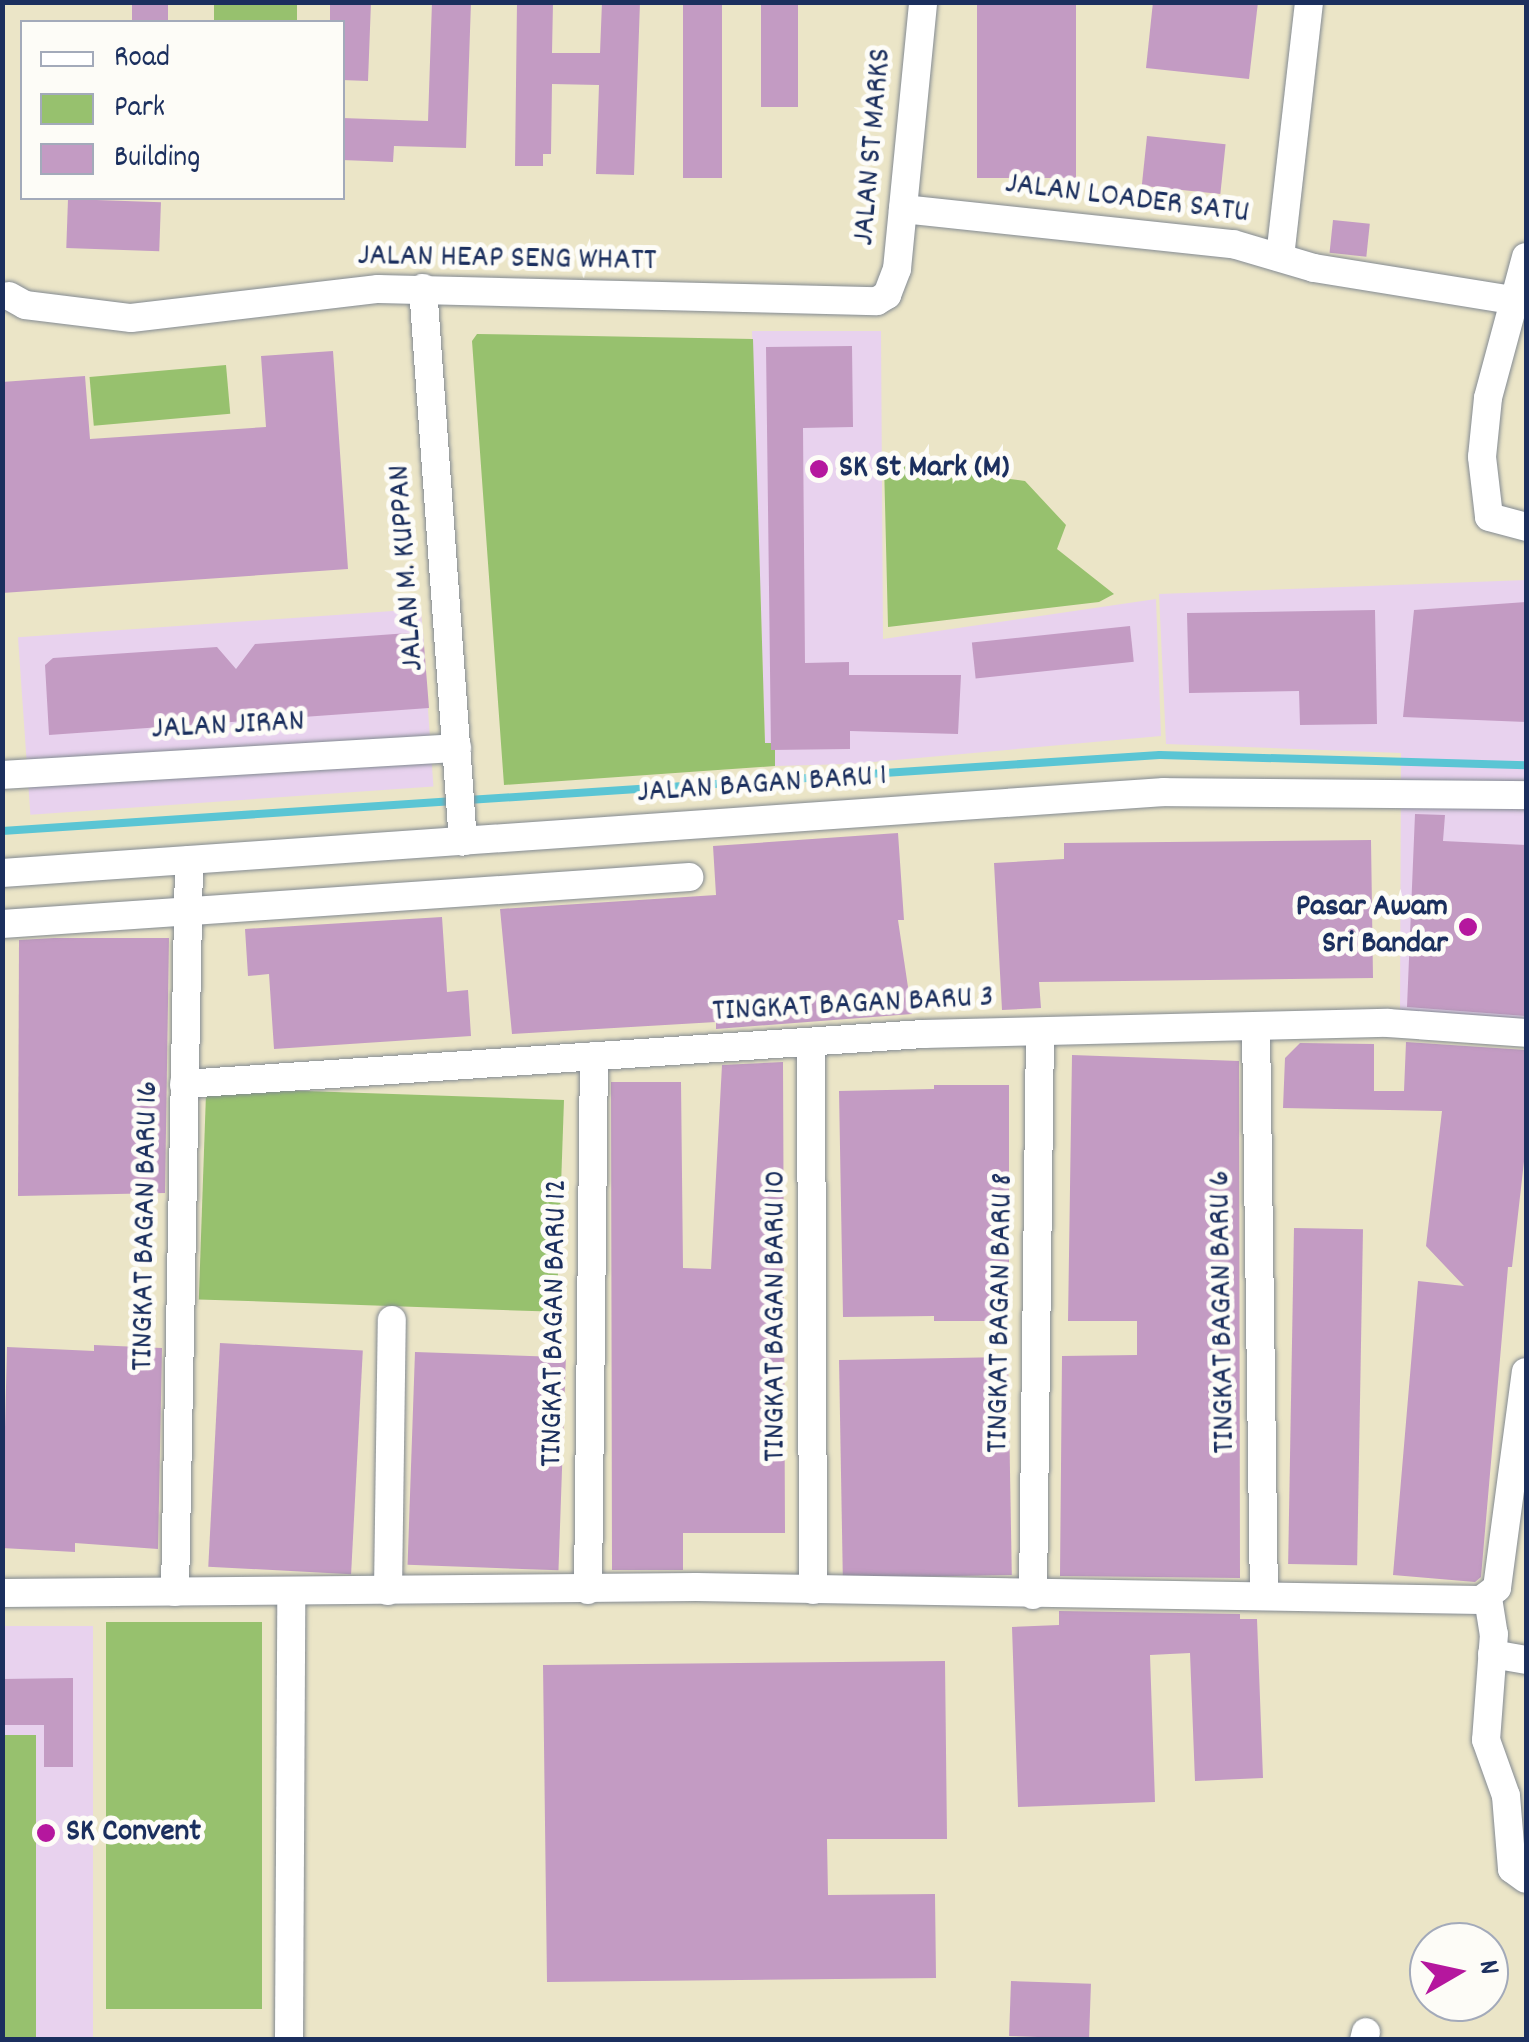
<!DOCTYPE html>
<style>
body{margin:0}
#map{position:relative;width:1529px;height:2042px;overflow:hidden;background:#ebe5c7;font-family:Dekko,sans-serif}
div>[style]{position:absolute}
.built>*{inset:0;background:#e8d2ee;transform-origin:0 0}
.green>*{inset:0;background:#97c16e;transform-origin:0 0}
.stream>*{height:8px;margin:-4px;padding:0 4px;transform-origin:4px;border-radius:4px;background:#5ac5d4}
.building>*{inset:0;background:#c39bc3;transform-origin:0 0}
.roads{filter:drop-shadow(0 0 2px #838a92) drop-shadow(0 0 2px #838a92)}
.street>*{height:28px;margin:-14px;padding:0 14px;transform-origin:14px;border-radius:14px;background:#fff}
.dots>*{width:28px;height:28px;translate:-50% -50%;box-sizing:border-box;border:5px solid #fdfcf7;border-radius:50%}
span{translate:-50% -50%;white-space:nowrap;text-align:center;line-height:1.15;-webkit-text-stroke:10px #fdfcf7;paint-order:stroke}
.street-label{font-size:32px;color:#1b2f5e}
.poi-label{font-size:32px;color:#1b2f5e;font-weight:700}
.left{translate:0 -50%;text-align:left}
.right{translate:-100% -50%;text-align:right}
.frame{position:absolute;inset:0;border:5px solid #1b2f5e;pointer-events:none}
.legend{position:absolute;left:20px;top:20px;width:325px;height:180px;box-sizing:border-box;background:#fdfcf7;border:2px solid #a3aaba;margin:0;padding:12px 18px;list-style:none;font-size:30px;color:#1b2f5e}
.legend li{display:flex;align-items:center;gap:20px;height:50px}
.legend b{width:50px;border:2px solid #a3aaba}
.north{position:absolute;left:1409px;top:1922px;width:100px;height:100px;box-sizing:border-box;background:#fdfcf7;border:2px solid #a3aaba;border-radius:50%;rotate:81deg;font-size:28px;font-weight:700;line-height:40px;text-align:center;color:#1b2f5e}
.north::after{content:'';display:block;margin:auto;width:35px;height:45px;background:#b5179e;clip-path:polygon(50% 0,100% 100%,50% 72%,0 100%)}
</style>
<div id="map">
<div class="built">
<div style="clip-path:polygon(752px 331px,881px 331px,883px 639px,1156px 599px,1161px 736px,851px 764px,775px 766px,775px 743px,765px 744px)"></div>
<div style="clip-path:polygon(1526px 580px,1526px 1022px,1400px 1014px,1401px 753px,1166px 744px,1159px 594px)"></div>
<div style="left:421px;top:609px;width:178px;height:404px;rotate:86deg"></div>
<div style="left:2px;top:1626px;width:91px;height:413px"></div>
</div>
<div class="green">
<div style="left:214px;top:3px;width:83px;height:19px"></div>
<div style="clip-path:polygon(477px 334px,753px 339px,765px 743px,775px 743px,775px 766px,504px 785px,472px 341px)"></div>
<div style="left:226px;top:365px;width:49px;height:137px;rotate:85deg"></div>
<div style="clip-path:polygon(884px 463px,1025px 481px,1066px 525px,1057px 549px,1114px 594px,1099px 602px,888px 627px)"></div>
<div style="left:564px;top:1100px;width:212px;height:358px;rotate:92deg"></div>
<div style="left:106px;top:1622px;width:156px;height:387px"></div>
<div style="left:3px;top:1735px;width:33px;height:304px"></div>
</div>
<div class="stream">
<div style="left:468px;top:800px;width:693px;rotate:-3.72deg"></div>
<div style="left:1160px;top:755px;width:366px;rotate:1.6deg"></div>
<div style="left:2px;top:831px;width:453px;rotate:-3.8deg"></div>
</div>
<div class="building">
<div style="left:132px;top:2px;width:36px;height:20px"></div>
<div style="clip-path:polygon(330px 2px,371px 2px,368px 81px,342px 80px,342px 22px,330px 22px)"></div>
<div style="clip-path:polygon(432px 2px,471px 2px,466px 148px,394px 146px,393px 162px,342px 160px,342px 118px,428px 121px)"></div>
<div style="clip-path:polygon(517px 2px,553px 2px,552px 53px,600px 53px,602px 2px,640px 2px,634px 175px,596px 174px,599px 85px,552px 84px,551px 154px,543px 154px,543px 166px,515px 166px)"></div>
<div style="left:683px;top:2px;width:39px;height:176px"></div>
<div style="left:761px;top:2px;width:37px;height:105px"></div>
<div style="left:977px;top:2px;width:99px;height:176px"></div>
<div style="clip-path:polygon(1153px 2px,1258px 2px,1249px 79px,1146px 68px)"></div>
<div style="left:1147px;top:136px;width:79px;height:50px;rotate:6deg"></div>
<div style="left:68px;top:199px;width:93px;height:49px;rotate:2deg"></div>
<div style="left:1333px;top:220px;width:37px;height:33px;rotate:6deg"></div>
<div style="clip-path:polygon(852px 346px,853px 427px,803px 428px,805px 663px,849px 662px,849px 675px,961px 675px,958px 734px,850px 731px,850px 749px,771px 750px,766px 347px)"></div>
<div style="clip-path:polygon(333px 351px,348px 569px,2px 593px,2px 382px,85px 376px,90px 439px,266px 427px,261px 356px)"></div>
<div style="clip-path:polygon(1526px 602px,1526px 722px,1403px 717px,1414px 610px)"></div>
<div style="clip-path:polygon(1375px 610px,1377px 724px,1300px 725px,1299px 691px,1189px 693px,1187px 613px)"></div>
<div style="left:1130px;top:626px;width:36px;height:159px;rotate:84deg"></div>
<div style="clip-path:polygon(423px 632px,429px 708px,49px 735px,45px 665px,53px 658px,217px 647px,236px 669px,255px 644px)"></div>
<div style="clip-path:polygon(1415px 814px,1445px 815px,1443px 841px,1526px 845px,1526px 1016px,1407px 1007px)"></div>
<div style="clip-path:polygon(898px 833px,904px 920px,898px 920px,912px 1014px,716px 1029px,716px 1022px,512px 1034px,500px 909px,716px 895px,713px 846px)"></div>
<div style="clip-path:polygon(1371px 840px,1373px 978px,1039px 982px,1041px 1008px,1002px 1010px,994px 863px,1064px 859px,1064px 843px)"></div>
<div style="clip-path:polygon(442px 917px,447px 992px,468px 990px,471px 1036px,274px 1049px,269px 974px,248px 976px,245px 929px)"></div>
<div style="clip-path:polygon(54px 938px,169px 938px,165px 1193px,18px 1196px,19px 940px)"></div>
<div style="clip-path:polygon(1406px 1042px,1526px 1050px,1526px 1144px,1512px 1267px,1508px 1267px,1481px 1577px,1475px 1582px,1393px 1575px,1418px 1281px,1464px 1286px,1426px 1246px,1442px 1111px,1283px 1108px,1285px 1058px,1300px 1043px,1374px 1044px,1374px 1091px,1404px 1091px)"></div>
<div style="clip-path:polygon(1072px 1055px,1239px 1061px,1240px 1578px,1060px 1576px,1062px 1356px,1137px 1355px,1137px 1321px,1068px 1321px)"></div>
<div style="clip-path:polygon(783px 1062px,785px 1533px,683px 1533px,683px 1570px,612px 1570px,611px 1082px,681px 1082px,683px 1268px,711px 1269px,722px 1065px)"></div>
<div style="clip-path:polygon(934px 1085px,1009px 1085px,1009px 1321px,934px 1321px,934px 1316px,843px 1317px,839px 1091px,934px 1089px)"></div>
<div style="left:1294px;top:1228px;width:69px;height:336px;rotate:1deg"></div>
<div style="left:220px;top:1343px;width:143px;height:224px;rotate:3deg"></div>
<div style="clip-path:polygon(94px 1345px,162px 1348px,158px 1549px,75px 1543px,75px 1552px,2px 1548px,7px 1347px,94px 1351px)"></div>
<div style="left:415px;top:1352px;width:151px;height:213px;rotate:2deg"></div>
<div style="left:1008px;top:1357px;width:218px;height:169px;rotate:89deg"></div>
<div style="clip-path:polygon(1059px 1611px,1240px 1614px,1240px 1619px,1257px 1619px,1263px 1778px,1195px 1781px,1190px 1653px,1150px 1655px,1155px 1802px,1018px 1807px,1012px 1627px,1059px 1625px)"></div>
<div style="clip-path:polygon(945px 1661px,947px 1839px,827px 1839px,828px 1895px,935px 1894px,936px 1978px,547px 1982px,543px 1665px)"></div>
<div style="clip-path:polygon(73px 1678px,73px 1767px,44px 1767px,44px 1725px,2px 1725px,2px 1679px)"></div>
<div style="left:1011px;top:1981px;width:80px;height:55px;rotate:2deg"></div>
</div>
<div class="roads">
<div class="street">
<div style="left:903px;top:209px;width:332px;rotate:6.1deg"></div>
<div style="left:1233px;top:244px;width:84px;rotate:16.5deg"></div>
<div style="left:1314px;top:268px;width:206px;rotate:9.2deg"></div>
<div style="left:1280px;top:257px;width:257px;rotate:-83.5deg"></div>
<div style="left:1526px;top:257px;width:146px;rotate:105.1deg"></div>
<div style="left:1488px;top:398px;width:59px;rotate:95.8deg"></div>
<div style="left:1482px;top:457px;width:60px;rotate:83.3deg"></div>
<div style="left:1489px;top:517px;width:38px;rotate:15deg"></div>
<div style="left:423px;top:288px;width:555px;rotate:85.87deg"></div>
<div style="left:9px;top:296px;width:18px;rotate:29deg"></div>
<div style="left:25px;top:305px;width:107px;rotate:7deg"></div>
<div style="left:131px;top:318px;width:249px;rotate:-6.7deg"></div>
<div style="left:378px;top:289px;width:499px;rotate:1.4deg"></div>
<div style="left:877px;top:301px;width:12px;rotate:-31deg"></div>
<div style="left:887px;top:295px;width:28px;rotate:-69deg"></div>
<div style="left:897px;top:269px;width:268px;rotate:-84.4deg"></div>
<div style="left:2px;top:775px;width:456px;rotate:-3.4deg"></div>
<div style="left:2px;top:873px;width:1165px;rotate:-3.99deg"></div>
<div style="left:1164px;top:792px;width:362px;rotate:0.5deg"></div>
<div style="left:2px;top:924px;width:689px;rotate:-3.91deg"></div>
<div style="left:1256px;top:1026px;width:570px;rotate:89.2deg"></div>
<div style="left:811px;top:1042px;width:548px;rotate:89.79deg"></div>
<div style="left:184px;top:1084px;width:741px;rotate:-3.87deg"></div>
<div style="left:923px;top:1034px;width:465px;rotate:-1.4deg"></div>
<div style="left:1388px;top:1023px;width:138px;rotate:4.1deg"></div>
<div style="left:588px;top:1590px;width:534px;rotate:-89.36deg"></div>
<div style="left:388px;top:1591px;width:271px;rotate:-89.2deg"></div>
<div style="left:175px;top:1592px;width:732px;rotate:-88.9deg"></div>
<div style="left:2px;top:1593px;width:694px;rotate:-0.5deg"></div>
<div style="left:696px;top:1587px;width:785px;rotate:0.95deg"></div>
<div style="left:1481px;top:1600px;width:20px;rotate:-37deg"></div>
<div style="left:1497px;top:1588px;width:218px;rotate:-82.4deg"></div>
<div style="left:1033px;top:1595px;width:563px;rotate:-89.29deg"></div>
<div style="left:1488px;top:1598px;width:36px;rotate:81deg"></div>
<div style="left:1494px;top:1634px;width:106px;rotate:94.3deg"></div>
<div style="left:1486px;top:1740px;width:59px;rotate:70.3deg"></div>
<div style="left:1506px;top:1796px;width:73px;rotate:85.3deg"></div>
<div style="left:1512px;top:1869px;width:17px;rotate:36deg"></div>
<div style="left:1492px;top:1654px;width:35px;rotate:10deg"></div>
<div style="left:289px;top:2040px;width:448px;rotate:-89.7deg"></div>
<div style="left:1364px;top:2040px;width:8px;rotate:-76deg"></div>
</div>
</div>
<div class="dots">
<div style="left:819px;top:469px;background:#b5179e"></div>
<div style="left:1468px;top:927px;background:#b5179e"></div>
<div style="left:46px;top:1833px;background:#b5179e"></div>
</div>
<div class="street-label">
<span style="left:874px;top:147px;rotate:-85deg">JALAN ST MARKS</span>
<span style="left:1127px;top:200px;rotate:7deg">JALAN LOADER SATU</span>
<span style="left:507px;top:260px;rotate:1deg">JALAN HEAP SENG WHATT</span>
<span style="left:408px;top:568px;rotate:-94deg">JALAN M. KUPPAN</span>
<span style="left:228px;top:727px;rotate:-3deg">JALAN JIRAN</span>
<span style="left:762px;top:786px;rotate:-4deg">JALAN BAGAN BARU 1</span>
<span style="left:853px;top:1006px;rotate:-3deg">TINGKAT BAGAN BARU 3</span>
<span style="left:147px;top:1226px;rotate:-89deg">TINGKAT BAGAN BARU 16</span>
<span style="left:1224px;top:1312px;rotate:-91deg">TINGKAT BAGAN BARU 6</span>
<span style="left:1002px;top:1313px;rotate:-89deg">TINGKAT BAGAN BARU 8</span>
<span style="left:777px;top:1316px;rotate:-90deg">TINGKAT BAGAN BARU 10</span>
<span style="left:556px;top:1323px;rotate:-89deg">TINGKAT BAGAN BARU 12</span>
</div>
<div class="poi-label">
<span class="left" style="left:839px;top:469px">SK St Mark (M)</span>
<span class="right" style="left:1448px;top:927px">Pasar Awam<br>Sri Bandar</span>
<span class="left" style="left:66px;top:1833px">SK Convent</span>
</div>
<div class="frame"></div>
<ul class="legend">
<li><b style="height:12px;background:#fff"></b>Road</li>
<li><b style="height:28px;background:#97c16e"></b>Park</li>
<li><b style="height:28px;background:#c39bc3"></b>Building</li>
</ul>
<div class="north">N</div>
</div>
